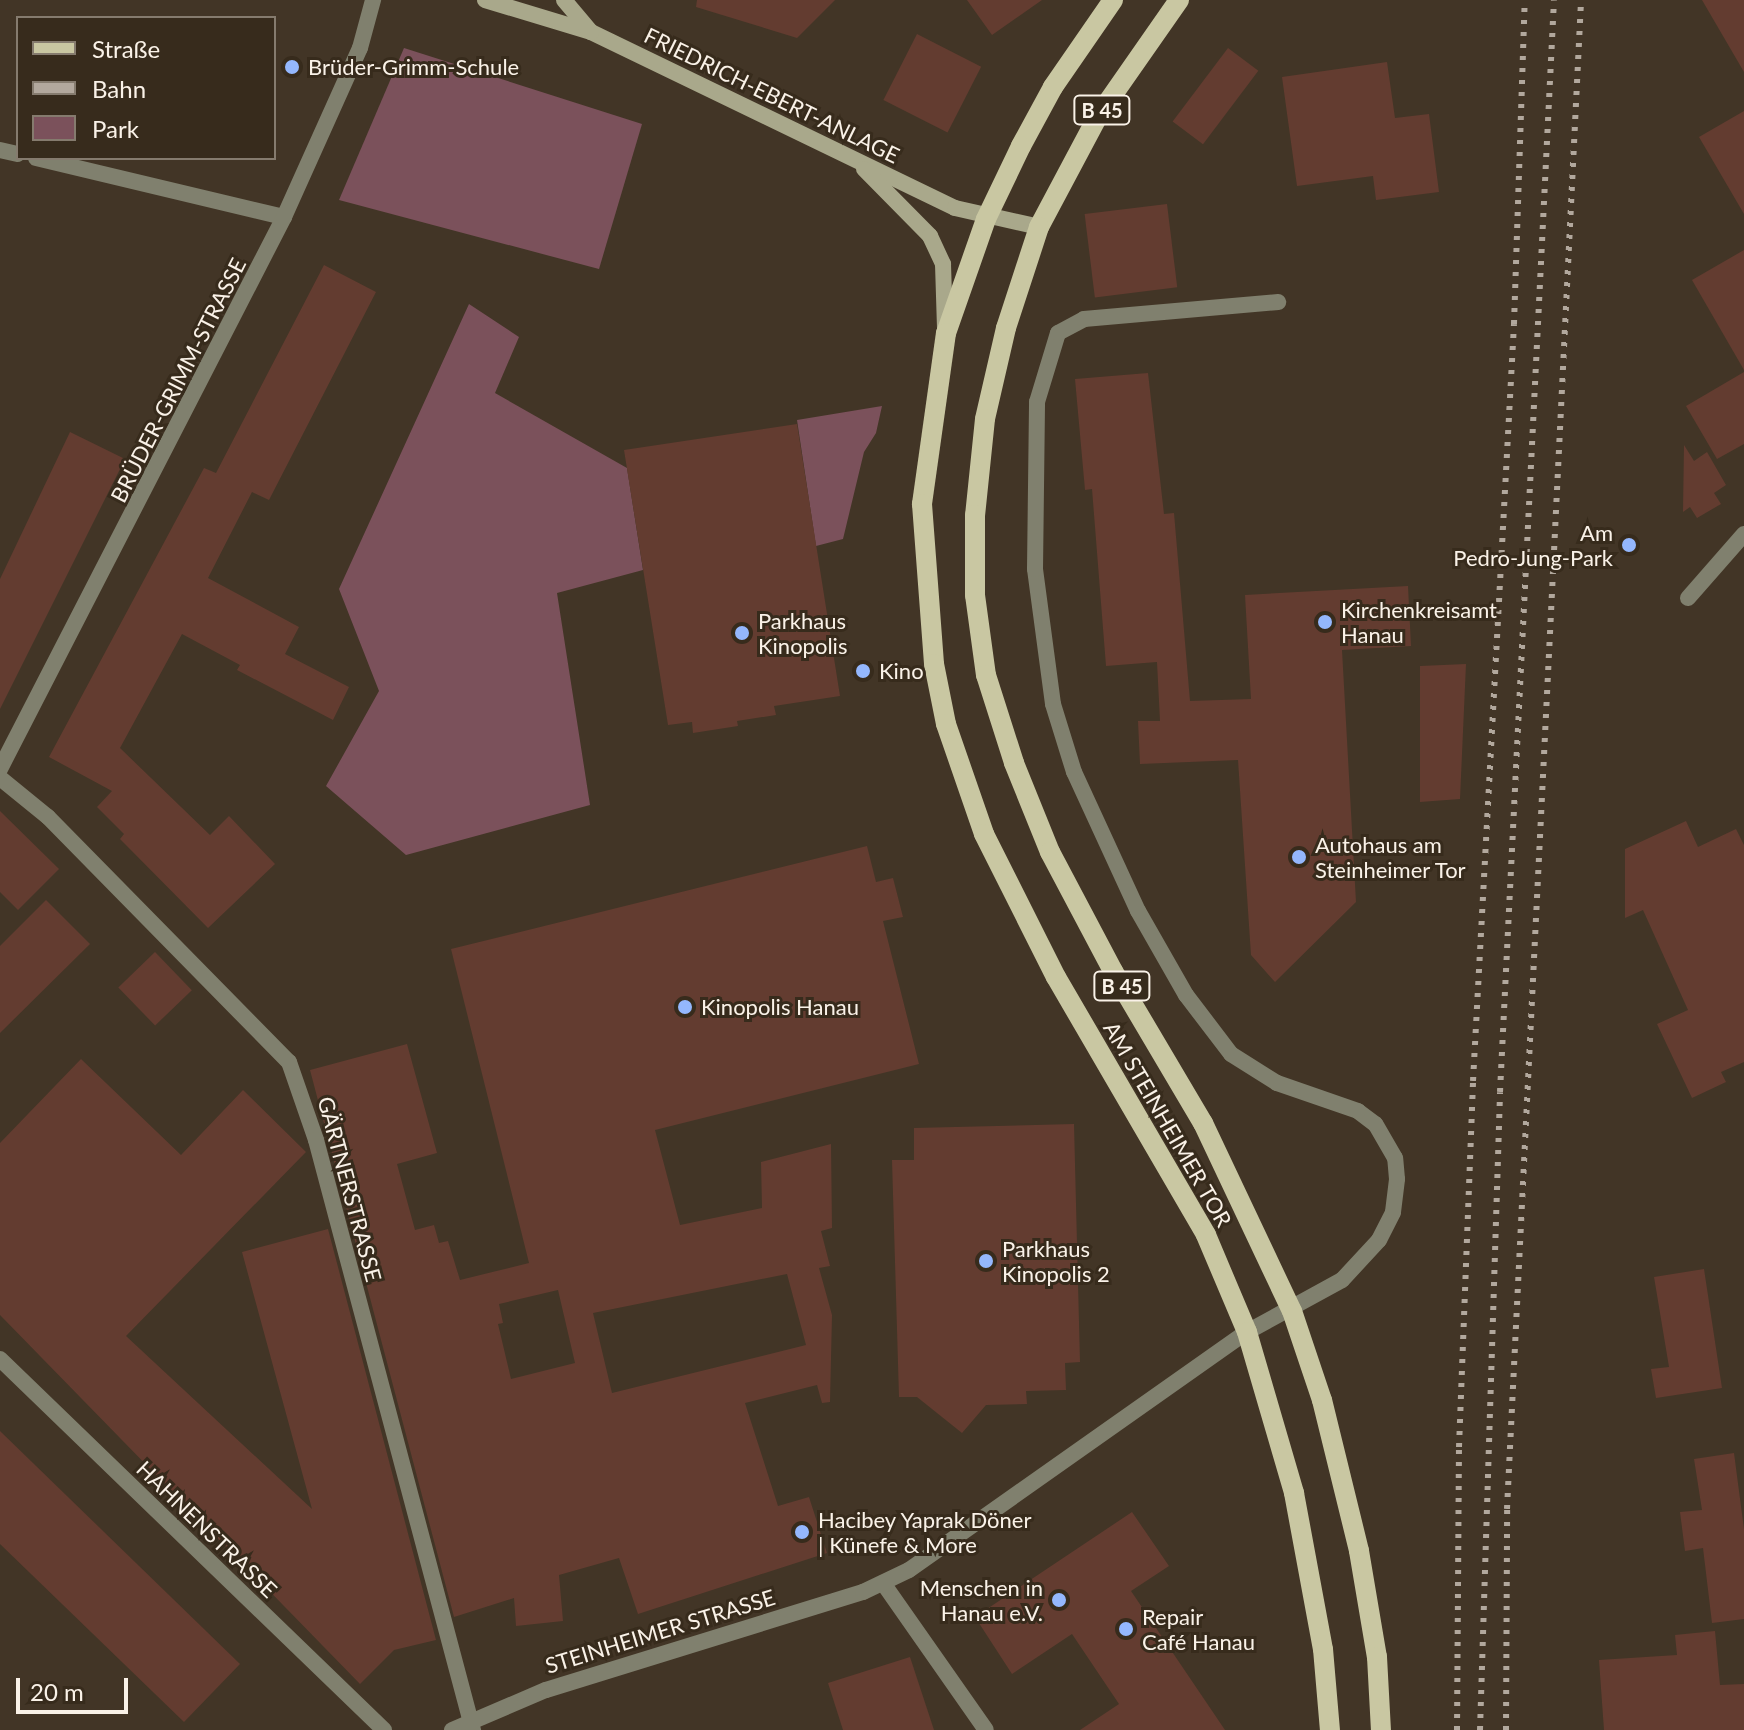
<!DOCTYPE html>
<meta charset="utf-8">
<style>
body{margin:0}
#map{position:relative;width:1744px;height:1730px;overflow:hidden;background:#423526;font-family:Lato,sans-serif}
div>[style]{position:absolute}
.green>*{inset:0;background:#7b515b}
.building>*{inset:0;background:#633c30;transform-origin:0 0}
.street>*{height:16px;margin:-8px;padding:0 8px;transform-origin:8px;border-radius:8px;background:#80806e}
.secondary>*{height:16px;margin:-8px;padding:0 8px;transform-origin:8px;border-radius:8px;background:#a9a88b}
.primary>*{height:20px;margin:-10px;padding:0 10px;transform-origin:10px;border-radius:10px;background:#c9c7a2}
.rail>*{height:6px;margin-top:-3px;transform-origin:0;background:repeating-linear-gradient(90deg,#b2a89d 0 4px,transparent 0 12px)}
.dots>*{width:22px;height:22px;translate:-50% -50%;box-sizing:border-box;border:4px solid #372b1c;border-radius:50%}
span{translate:-50% -50%;white-space:nowrap;text-align:center;line-height:1.15;-webkit-text-stroke:6px #372b1c;paint-order:stroke}
.shield-label span{padding:2px 6px;background:#372b1c;border:2px solid;border-radius:6px;-webkit-text-stroke-width:0}
.shield-label{font-size:20px;color:#faf2e8;font-weight:700}
.poi-label{font-size:22px;color:#faf2e8}
.left{translate:0 -50%;text-align:left}
.right{translate:-100% -50%;text-align:right}
.street-label{font-size:22px;color:#faf2e8}
.legend{position:absolute;left:16px;top:16px;width:260px;height:144px;box-sizing:border-box;background:#372b1c;border:2px solid #857b6e;margin:0;padding:10px 14px;list-style:none;font-size:24px;color:#faf2e8}
.legend li{display:flex;align-items:center;gap:16px;height:40px}
.legend b{width:40px;border:2px solid #857b6e}
.scale{position:absolute;left:16px;top:1678px;width:112px;height:36px;box-sizing:border-box;border:4px solid #faf2e8;border-top:0;padding-left:10px;font-size:24px;line-height:28px;white-space:nowrap;color:#faf2e8;-webkit-text-stroke:6px #372b1c;paint-order:stroke}
</style>
<div id="map">
<div class="green">
<div style="clip-path:polygon(404px 48px,642px 124px,599px 269px,339px 200px)"></div>
<div style="clip-path:polygon(469px 304px,519px 337px,495px 393px,627px 468px,643px 570px,557px 593px,590px 805px,406px 855px,326px 786px,379px 691px,339px 589px)"></div>
<div style="clip-path:polygon(882px 406px,876px 433px,864px 452px,843px 539px,816px 546px,797px 420px)"></div>
</div>
<div class="building">
<div style="clip-path:polygon(697px 0,835px 0,797px 38px,696px 7px)"></div>
<div style="clip-path:polygon(967px 0,1042px 0,992px 35px)"></div>
<div style="clip-path:polygon(1702px 0,1744px 0,1744px 72px)"></div>
<div style="left:917px;top:34px;width:72px;height:74px;rotate:27deg"></div>
<div style="left:1228px;top:48px;width:38px;height:92px;rotate:37deg"></div>
<div style="clip-path:polygon(1387px 62px,1395px 118px,1429px 114px,1439px 192px,1376px 200px,1373px 176px,1297px 186px,1282px 77px)"></div>
<div style="clip-path:polygon(1744px 111px,1744px 214px,1699px 137px)"></div>
<div style="left:1167px;top:204px;width:84px;height:83px;rotate:83deg"></div>
<div style="clip-path:polygon(1744px 250px,1744px 370px,1692px 280px)"></div>
<div style="clip-path:polygon(324px 265px,376px 292px,269px 500px,252px 492px,208px 578px,299px 627px,285px 654px,349px 687px,333px 720px,237px 670px,240px 665px,182px 634px,120px 748px,210px 835px,229px 816px,275px 864px,208px 928px,120px 839px,124px 834px,97px 807px,112px 791px,49px 757px,204px 468px,216px 473px)"></div>
<div style="clip-path:polygon(1744px 372px,1744px 444px,1717px 459px,1686px 406px)"></div>
<div style="clip-path:polygon(1148px 373px,1164px 514px,1174px 513px,1190px 701px,1251px 699px,1245px 595px,1408px 586px,1411px 646px,1342px 650px,1356px 902px,1275px 982px,1251px 955px,1238px 760px,1140px 764px,1138px 721px,1160px 721px,1157px 662px,1106px 666px,1092px 489px,1085px 490px,1075px 379px)"></div>
<div style="clip-path:polygon(797px 424px,840px 696px,774px 706px,776px 715px,737px 721px,738px 726px,693px 733px,692px 722px,668px 725px,624px 450px)"></div>
<div style="clip-path:polygon(70px 432px,125px 459px,0 709px,0 579px)"></div>
<div style="clip-path:polygon(1684px 445px,1694px 461px,1707px 452px,1726px 485px,1714px 493px,1721px 504px,1697px 518px,1690px 507px,1683px 512px)"></div>
<div style="clip-path:polygon(1466px 664px,1460px 799px,1420px 802px,1420px 666px)"></div>
<div style="clip-path:polygon(0 811px,59px 869px,18px 910px,0 892px)"></div>
<div style="clip-path:polygon(1686px 821px,1698px 847px,1736px 829px,1744px 845px,1744px 1062px,1721px 1072px,1726px 1082px,1692px 1098px,1657px 1024px,1688px 1010px,1643px 910px,1625px 918px,1625px 849px)"></div>
<div style="clip-path:polygon(evenodd,867px 846px,876px 882px,893px 878px,903px 917px,883px 921px,919px 1064px,655px 1130px,680px 1225px,762px 1208px,761px 1162px,831px 1144px,832px 1228px,821px 1231px,830px 1266px,819px 1268px,832px 1315px,830px 1402px,822px 1403px,817px 1385px,745px 1403px,778px 1506px,809px 1497px,827px 1553px,638px 1614px,619px 1558px,559px 1575px,563px 1621px,516px 1626px,514px 1598px,454px 1617px,310px 1070px,407px 1044px,437px 1153px,397px 1164px,415px 1230px,434px 1225px,439px 1243px,448px 1241px,460px 1280px,529px 1263px,451px 949px,867px 846px,787px 1274px,806px 1345px,612px 1393px,593px 1313px,787px 1274px,867px 846px,558px 1290px,575px 1363px,511px 1379px,498px 1324px,503px 1323px,499px 1304px,558px 1290px)"></div>
<div style="clip-path:polygon(46px 900px,90px 944px,0 1033px,0 946px)"></div>
<div style="left:155px;top:952px;width:53px;height:51px;rotate:46deg"></div>
<div style="clip-path:polygon(81px 1059px,181px 1155px,243px 1090px,306px 1152px,126px 1336px,312px 1509px,242px 1252px,328px 1229px,436px 1640px,394px 1650px,360px 1684px,0 1315px,0 1143px)"></div>
<div style="clip-path:polygon(1074px 1124px,1080px 1362px,1065px 1363px,1066px 1390px,1026px 1391px,1027px 1404px,986px 1405px,962px 1433px,917px 1397px,899px 1397px,892px 1160px,914px 1160px,914px 1128px)"></div>
<div style="clip-path:polygon(1704px 1269px,1722px 1388px,1656px 1398px,1651px 1369px,1669px 1367px,1654px 1277px)"></div>
<div style="clip-path:polygon(0 1431px,240px 1664px,184px 1722px,0 1544px)"></div>
<div style="clip-path:polygon(1734px 1453px,1744px 1529px,1744px 1619px,1712px 1623px,1703px 1548px,1685px 1551px,1680px 1512px,1702px 1510px,1694px 1459px)"></div>
<div style="clip-path:polygon(1132px 1512px,1169px 1566px,1131px 1591px,1225px 1730px,1080px 1730px,1119px 1704px,1072px 1634px,1012px 1674px,975px 1617px)"></div>
<div style="clip-path:polygon(1715px 1631px,1720px 1685px,1744px 1684px,1744px 1730px,1604px 1730px,1599px 1660px,1677px 1655px,1675px 1635px)"></div>
<div style="clip-path:polygon(910px 1657px,934px 1730px,843px 1730px,828px 1683px)"></div>
</div>
<div class="street">
<div style="left:0;top:150px;width:18px;rotate:13deg"></div>
<div style="left:36px;top:158px;width:255px;rotate:13.4deg"></div>
<div style="left:1688px;top:598px;width:85px;rotate:-48.8deg"></div>
<div style="left:0;top:769px;width:621px;rotate:-62.77deg"></div>
<div style="left:284px;top:217px;width:185px;rotate:-65.8deg"></div>
<div style="left:360px;top:48px;width:50px;rotate:-74.8deg"></div>
<div style="left:0;top:778px;width:62px;rotate:39.1deg"></div>
<div style="left:48px;top:817px;width:344px;rotate:45.5deg"></div>
<div style="left:289px;top:1062px;width:83px;rotate:70.9deg"></div>
<div style="left:316px;top:1140px;width:611px;rotate:75.1deg"></div>
<div style="left:0;top:1359px;width:534px;rotate:44.01deg"></div>
<div style="left:883px;top:1583px;width:179px;rotate:55deg"></div>
<div style="left:452px;top:1730px;width:102px;rotate:-23.1deg"></div>
<div style="left:546px;top:1690px;width:332px;rotate:-17.2deg"></div>
<div style="left:863px;top:1592px;width:51px;rotate:-25.6deg"></div>
<div style="left:909px;top:1570px;width:413px;rotate:-35.2deg"></div>
<div style="left:1247px;top:1332px;width:108px;rotate:-28.7deg"></div>
<div style="left:1342px;top:1280px;width:54px;rotate:-47.2deg"></div>
<div style="left:1379px;top:1240px;width:31px;rotate:-63deg"></div>
<div style="left:1393px;top:1212px;width:33px;rotate:-83deg"></div>
<div style="left:1397px;top:1179px;width:21px;rotate:-95deg"></div>
<div style="left:1395px;top:1158px;width:39px;rotate:-120deg"></div>
<div style="left:1375px;top:1124px;width:21px;rotate:-143deg"></div>
<div style="left:1358px;top:1111px;width:86px;rotate:-160.9deg"></div>
<div style="left:1277px;top:1083px;width:54px;rotate:-147.8deg"></div>
<div style="left:1231px;top:1054px;width:74px;rotate:-127.3deg"></div>
<div style="left:1186px;top:995px;width:97px;rotate:-119.7deg"></div>
<div style="left:1138px;top:911px;width:153px;rotate:-114.7deg"></div>
<div style="left:1074px;top:772px;width:71px;rotate:-107.2deg"></div>
<div style="left:1053px;top:704px;width:136px;rotate:-97.6deg"></div>
<div style="left:1035px;top:569px;width:167px;rotate:-89.3deg"></div>
<div style="left:1037px;top:402px;width:72px;rotate:-73.1deg"></div>
<div style="left:1058px;top:333px;width:30px;rotate:-28deg"></div>
<div style="left:1084px;top:319px;width:195px;rotate:-5deg"></div>
</div>
<div class="secondary">
<div style="left:485px;top:0;width:111px;rotate:16.8deg"></div>
<div style="left:591px;top:32px;width:404px;rotate:25.8deg"></div>
<div style="left:955px;top:208px;width:86px;rotate:12.7deg"></div>
<div style="left:564px;top:0;width:42px;rotate:49.8deg"></div>
<div style="left:864px;top:169px;width:94px;rotate:45.4deg"></div>
<div style="left:930px;top:236px;width:31px;rotate:65deg"></div>
<div style="left:943px;top:264px;width:64px;rotate:88.2deg"></div>
</div>
<div class="primary">
<div style="left:1113px;top:0;width:106px;rotate:124.6deg"></div>
<div style="left:1053px;top:87px;width:67px;rotate:118.5deg"></div>
<div style="left:1021px;top:146px;width:81px;rotate:115.6deg"></div>
<div style="left:986px;top:219px;width:121px;rotate:109.3deg"></div>
<div style="left:946px;top:333px;width:173px;rotate:98deg"></div>
<div style="left:922px;top:504px;width:160px;rotate:85.7deg"></div>
<div style="left:934px;top:664px;width:61px;rotate:78.7deg"></div>
<div style="left:946px;top:724px;width:116px;rotate:70.9deg"></div>
<div style="left:984px;top:834px;width:160px;rotate:63.3deg"></div>
<div style="left:1056px;top:977px;width:298px;rotate:59.8deg"></div>
<div style="left:1206px;top:1235px;width:105px;rotate:67.1deg"></div>
<div style="left:1247px;top:1332px;width:168px;rotate:73.7deg"></div>
<div style="left:1294px;top:1493px;width:159px;rotate:79.5deg"></div>
<div style="left:1323px;top:1649px;width:81px;rotate:85.1deg"></div>
<div style="left:1179px;top:0;width:141px;rotate:124.9deg"></div>
<div style="left:1098px;top:116px;width:126px;rotate:118deg"></div>
<div style="left:1039px;top:227px;width:106px;rotate:108.1deg"></div>
<div style="left:1006px;top:328px;width:93px;rotate:103deg"></div>
<div style="left:985px;top:419px;width:97px;rotate:95.9deg"></div>
<div style="left:975px;top:515px;width:80px;rotate:90deg"></div>
<div style="left:975px;top:595px;width:81px;rotate:82.2deg"></div>
<div style="left:986px;top:675px;width:92px;rotate:72.3deg"></div>
<div style="left:1014px;top:763px;width:96px;rotate:68deg"></div>
<div style="left:1050px;top:852px;width:135px;rotate:62.1deg"></div>
<div style="left:1113px;top:971px;width:177px;rotate:59.4deg"></div>
<div style="left:1203px;top:1123px;width:208px;rotate:64.7deg"></div>
<div style="left:1292px;top:1311px;width:94px;rotate:71.4deg"></div>
<div style="left:1322px;top:1400px;width:155px;rotate:76.2deg"></div>
<div style="left:1359px;top:1551px;width:108px;rotate:80.4deg"></div>
<div style="left:1377px;top:1657px;width:73px;rotate:86.9deg"></div>
</div>
<div class="rail">
<div style="left:1457px;top:1730px;width:283px;rotate:-89.6deg"></div>
<div style="left:1459px;top:1447px;width:366px;rotate:-87.8deg"></div>
<div style="left:1473px;top:1081px;width:758px;rotate:-86.9deg"></div>
<div style="left:1514px;top:324px;width:324px;rotate:-88.1deg"></div>
<div style="left:1480px;top:1730px;width:638px;rotate:-88.2deg"></div>
<div style="left:1500px;top:1092px;width:1093px;rotate:-87.17deg"></div>
<div style="left:1506px;top:1730px;width:221px;rotate:-89.7deg"></div>
<div style="left:1507px;top:1509px;width:1511px;rotate:-87.19deg"></div>
</div>
<div class="dots">
<div style="left:292px;top:67px;background:#94b7fd"></div>
<div style="left:1629px;top:545px;background:#94b7fd"></div>
<div style="left:1325px;top:622px;background:#94b7fd"></div>
<div style="left:742px;top:633px;background:#94b7fd"></div>
<div style="left:863px;top:671px;background:#94b7fd"></div>
<div style="left:1299px;top:857px;background:#94b7fd"></div>
<div style="left:685px;top:1007px;background:#94b7fd"></div>
<div style="left:986px;top:1261px;background:#94b7fd"></div>
<div style="left:802px;top:1532px;background:#94b7fd"></div>
<div style="left:1059px;top:1600px;background:#94b7fd"></div>
<div style="left:1126px;top:1629px;background:#94b7fd"></div>
</div>
<div class="shield-label">
<span style="left:1102px;top:110px">B 45</span>
<span style="left:1122px;top:986px">B 45</span>
</div>
<div class="poi-label">
<span class="left" style="left:308px;top:67px">Brüder-Grimm-Schule</span>
<span class="right" style="left:1613px;top:545px">Am<br>Pedro-Jung-Park</span>
<span class="left" style="left:1341px;top:622px">Kirchenkreisamt<br>Hanau</span>
<span class="left" style="left:758px;top:633px">Parkhaus<br>Kinopolis</span>
<span class="left" style="left:879px;top:671px">Kino</span>
<span class="left" style="left:1315px;top:857px">Autohaus am<br>Steinheimer Tor</span>
<span class="left" style="left:701px;top:1007px">Kinopolis Hanau</span>
<span class="left" style="left:1002px;top:1261px">Parkhaus<br>Kinopolis 2</span>
<span class="left" style="left:818px;top:1532px">Hacibey Yaprak Döner<br>| Künefe &amp; More</span>
<span class="right" style="left:1043px;top:1600px">Menschen in<br>Hanau e.V.</span>
<span class="left" style="left:1142px;top:1629px">Repair<br>Café Hanau</span>
</div>
<div class="street-label">
<span style="left:772px;top:95px;rotate:26deg">FRIEDRICH-EBERT-ANLAGE</span>
<span style="left:178px;top:380px;rotate:-63deg">BRÜDER-GRIMM-STRASSE</span>
<span style="left:1168px;top:1124px;rotate:60deg">AM STEINHEIMER TOR</span>
<span style="left:350px;top:1189px;rotate:75deg">GÄRTNERSTRASSE</span>
<span style="left:207px;top:1529px;rotate:44deg">HAHNENSTRASSE</span>
<span style="left:660px;top:1631px;rotate:-17deg">STEINHEIMER STRASSE</span>
</div>
<ul class="legend">
<li><b style="height:10px;background:#c9c7a2"></b>Straße</li>
<li><b style="height:10px;background:#b2a89d"></b>Bahn</li>
<li><b style="height:22px;background:#7b515b"></b>Park</li>
</ul>
<div class="scale">20 m</div>
</div>
